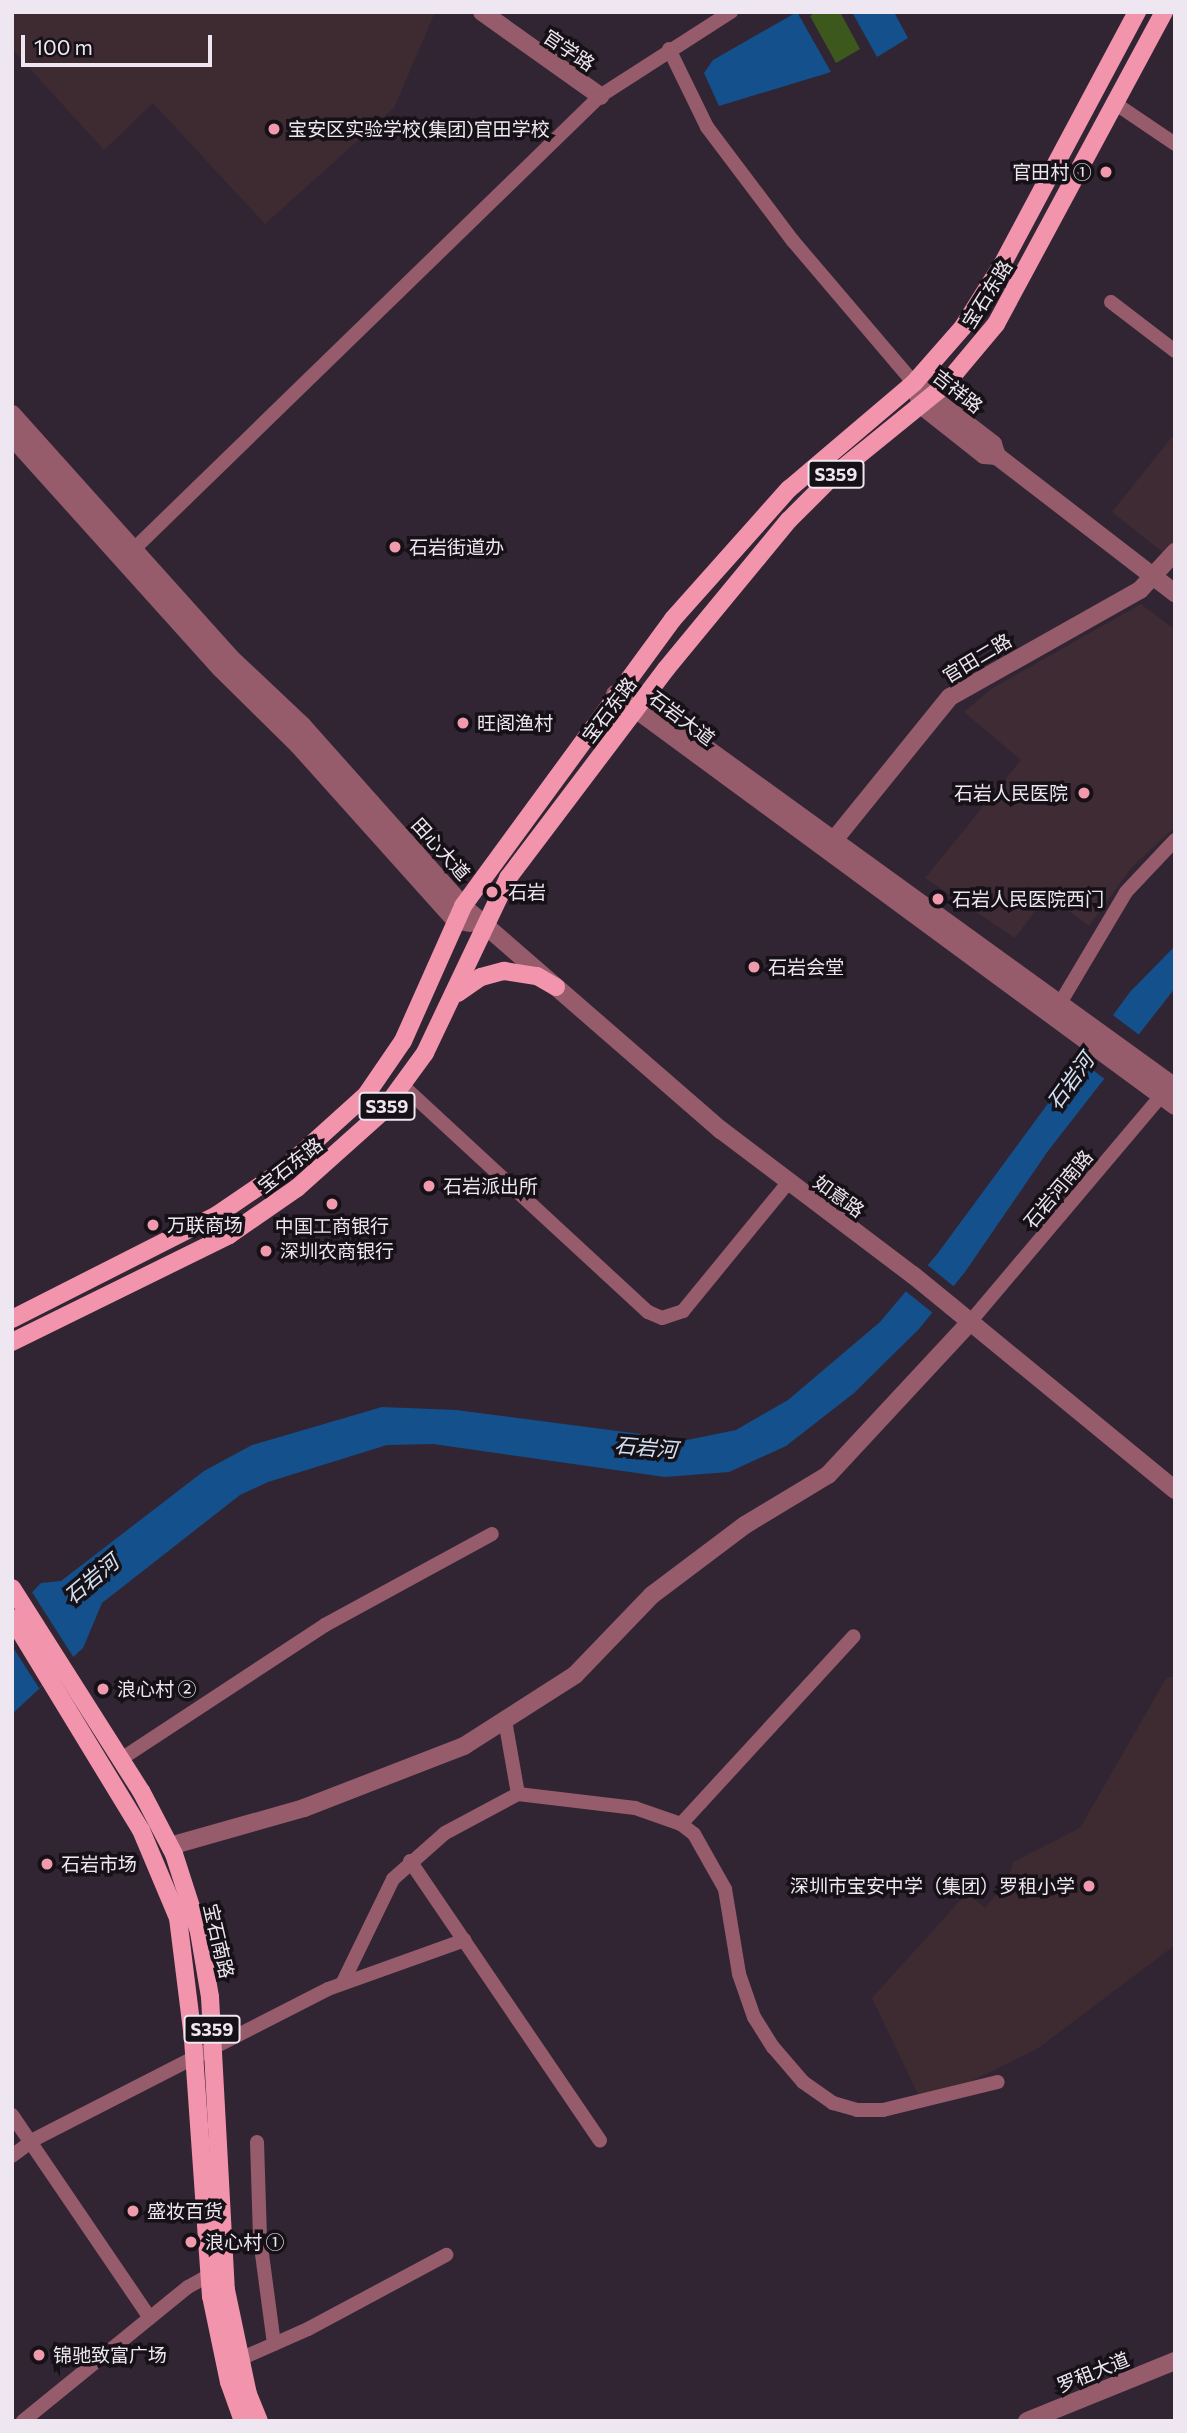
<!DOCTYPE html>
<meta charset="utf-8">
<style>
body{margin:0}
#map{position:relative;width:1187px;height:2433px;overflow:hidden;background:#312533;font-family:Commissioner,"Noto Sans SC",sans-serif}
div>[style]{position:absolute}
.education>*{inset:0;background:#3e2b32}
.medical>*{inset:0;background:#3e2b33}
.green>*{inset:0;background:#3c581c}
.water>*{inset:0;background:#14508b}
.pier>*{inset:0;background:#312533;transform-origin:0 0}
.minor>*{height:14px;margin:-7px;padding:0 7px;transform-origin:7px;border-radius:7px;background:#965c6b}
.tertiary>*{height:18px;margin:-9px;padding:0 9px;transform-origin:9px;border-radius:9px;background:#965c6b}
.primary>*{height:18px;margin:-9px;padding:0 9px;transform-origin:9px;border-radius:9px;background:#f394ad}
.tertiary-bridge>*{height:18px;margin:-9px;padding:0 9px;transform-origin:9px;border-radius:9px;background:#965c6b}
.dots>*{width:19px;height:19px;translate:-50% -50%;box-sizing:border-box;border:4px solid #161117;border-radius:50%}
span{translate:-50% -50%;white-space:nowrap;text-align:center;line-height:1.15;-webkit-text-stroke:7px #161117;paint-order:stroke}
.shield-label span{padding:2px 5px;background:#161117;border:2px solid;border-radius:5px;-webkit-text-stroke-width:0}
.shield-label{font-size:18px;color:#eee6f0;font-weight:700}
.street-label{font-size:19px;color:#eee6f0}
.poi-label{font-size:19px;color:#eee6f0}
.left{translate:0 -50%;text-align:left}
.right{translate:-100% -50%;text-align:right}
.water-label{font-size:21px;color:#d3e2f3;font-style:italic}
.frame{position:absolute;inset:0;border:14px solid #eee6f0;pointer-events:none}
.scale{position:absolute;left:21px;top:35px;width:191px;height:32px;box-sizing:border-box;border:4px solid #eee6f0;border-top:0;padding-left:9px;font-size:21px;line-height:24px;white-space:nowrap;color:#eee6f0;-webkit-text-stroke:5px #161117;paint-order:stroke}
</style>
<div id="map">
<div class="education">
<div style="clip-path:polygon(12px 12px,435px 12px,394px 108px,265px 224px,153px 103px,104px 150px,12px 49px)"></div>
<div style="clip-path:polygon(1167px 1677px,1175px 1677px,1175px 1945px,1037px 2049px,969px 2082px,919px 2096px,872px 1998px,967px 1893px,985px 1908px,1008px 1880px,1013px 1862px,1080px 1828px)"></div>
</div>
<div class="medical">
<div style="clip-path:polygon(1175px 433px,1175px 562px,1112px 512px)"></div>
<div style="clip-path:polygon(1141px 604px,1175px 630px,1175px 827px,1131px 868px,1089px 926px,1047px 895px,1015px 938px,925px 878px,1021px 760px,964px 712px,991px 689px)"></div>
</div>
<div class="green">
<div style="clip-path:polygon(816px 12px,840px 12px,860px 49px,836px 63px,810px 16px)"></div>
</div>
<div class="water">
<div style="clip-path:polygon(797px 12px,831px 72px,719px 106px,704px 73px,713px 60px)"></div>
<div style="clip-path:polygon(852px 12px,894px 12px,908px 38px,877px 57px)"></div>
<div style="clip-path:polygon(1175px 946px,1175px 988px,1048px 1151px,965px 1272px,919px 1329px,854px 1393px,786px 1446px,729px 1472px,665px 1477px,433px 1444px,387px 1445px,268px 1482px,240px 1495px,102px 1603px,83px 1648px,12px 1714px,12px 1613px,41px 1583px,61px 1581px,204px 1471px,252px 1445px,382px 1407px,456px 1410px,687px 1440px,736px 1430px,788px 1400px,880px 1322px,938px 1253px,1130px 992px)"></div>
</div>
<div class="pier">
<div style="left:1110px;top:1013px;width:38px;height:56px;rotate:37deg"></div>
<div style="left:925px;top:1263px;width:40px;height:34px;rotate:39deg"></div>
<div style="clip-path:polygon(30px 1589px,74px 1658px,39px 1688px,12px 1646px,12px 1608px)"></div>
</div>
<div class="minor">
<div style="left:669px;top:49px;width:87px;rotate:64deg"></div>
<div style="left:707px;top:127px;width:143px;rotate:53deg"></div>
<div style="left:793px;top:241px;width:187px;rotate:49.6deg"></div>
<div style="left:1116px;top:104px;width:71px;rotate:34.1deg"></div>
<div style="left:1111px;top:302px;width:81px;rotate:37.4deg"></div>
<div style="left:134px;top:549px;width:650px;rotate:-44.19deg"></div>
<div style="left:600px;top:96px;width:156px;rotate:-32.7deg"></div>
<div style="left:1056px;top:1010px;width:137px;rotate:-59.3deg"></div>
<div style="left:1126px;top:892px;width:71px;rotate:-46.7deg"></div>
<div style="left:403px;top:1086px;width:333px;rotate:42.7deg"></div>
<div style="left:648px;top:1312px;width:15px;rotate:23deg"></div>
<div style="left:662px;top:1318px;width:22px;rotate:-18deg"></div>
<div style="left:683px;top:1311px;width:164px;rotate:-50.7deg"></div>
<div style="left:970px;top:1322px;width:305px;rotate:-49.8deg"></div>
<div style="left:121px;top:1759px;width:244px;rotate:-33.3deg"></div>
<div style="left:325px;top:1625px;width:190px;rotate:-28.6deg"></div>
<div style="left:518px;top:1794px;width:118px;rotate:6.8deg"></div>
<div style="left:635px;top:1808px;width:49px;rotate:19.2deg"></div>
<div style="left:681px;top:1824px;width:16px;rotate:38deg"></div>
<div style="left:694px;top:1834px;width:63px;rotate:60.6deg"></div>
<div style="left:725px;top:1889px;width:86px;rotate:80.6deg"></div>
<div style="left:739px;top:1974px;width:46px;rotate:70.8deg"></div>
<div style="left:754px;top:2017px;width:36px;rotate:58deg"></div>
<div style="left:773px;top:2047px;width:46px;rotate:49.4deg"></div>
<div style="left:803px;top:2082px;width:37px;rotate:35deg"></div>
<div style="left:833px;top:2103px;width:25px;rotate:16deg"></div>
<div style="left:857px;top:2110px;width:26px"></div>
<div style="left:883px;top:2110px;width:118px;rotate:-13.7deg"></div>
<div style="left:681px;top:1824px;width:255px;rotate:-47.4deg"></div>
<div style="left:410px;top:1861px;width:338px;rotate:55.8deg"></div>
<div style="left:343px;top:1982px;width:114px;rotate:-64.1deg"></div>
<div style="left:393px;top:1879px;width:69px;rotate:-41.5deg"></div>
<div style="left:445px;top:1833px;width:83px;rotate:-28.1deg"></div>
<div style="left:518px;top:1794px;width:75px;rotate:-100deg"></div>
<div style="left:12px;top:2115px;width:245px;rotate:55.8deg"></div>
<div style="left:257px;top:2142px;width:97px;rotate:88.2deg"></div>
<div style="left:260px;top:2239px;width:106px;rotate:82.4deg"></div>
<div style="left:12px;top:2156px;width:26px;rotate:-37deg"></div>
<div style="left:33px;top:2140px;width:331px;rotate:-27.1deg"></div>
<div style="left:328px;top:1989px;width:145px;rotate:-19.7deg"></div>
<div style="left:240px;top:2359px;width:74px;rotate:-23.8deg"></div>
<div style="left:308px;top:2329px;width:157px;rotate:-28.2deg"></div>
<div style="left:23px;top:2421px;width:213px;rotate:-39.1deg"></div>
<div style="left:188px;top:2287px;width:23px;rotate:-29deg"></div>
</div>
<div class="tertiary">
<div style="left:482px;top:12px;width:145px;rotate:35.4deg"></div>
<div style="left:914px;top:383px;width:100px;rotate:37.7deg"></div>
<div style="left:993px;top:444px;width:13px;rotate:72deg"></div>
<div style="left:997px;top:456px;width:225px;rotate:37.6deg"></div>
<div style="left:916px;top:390px;width:17px;rotate:69deg"></div>
<div style="left:922px;top:406px;width:79px;rotate:38.3deg"></div>
<div style="left:984px;top:455px;width:13px;rotate:4deg"></div>
<div style="left:12px;top:414px;width:328px;rotate:48.1deg"></div>
<div style="left:231px;top:658px;width:98px;rotate:43.3deg"></div>
<div style="left:302px;top:725px;width:242px;rotate:48.3deg"></div>
<div style="left:463px;top:906px;width:342px;rotate:41deg"></div>
<div style="left:721px;top:1130px;width:241px;rotate:37.1deg"></div>
<div style="left:12px;top:437px;width:311px;rotate:48deg"></div>
<div style="left:220px;top:668px;width:110px;rotate:44.6deg"></div>
<div style="left:298px;top:745px;width:235px;rotate:48.1deg"></div>
<div style="left:455px;top:920px;width:15px;rotate:11deg"></div>
<div style="left:615px;top:694px;width:695px;rotate:36.34deg"></div>
<div style="left:684px;top:732px;width:606px;rotate:35.87deg"></div>
<div style="left:834px;top:840px;width:184px;rotate:-51deg"></div>
<div style="left:950px;top:697px;width:218px;rotate:-29.4deg"></div>
<div style="left:1140px;top:590px;width:52px;rotate:-47.4deg"></div>
<div style="left:951px;top:1306px;width:290px;rotate:39.4deg"></div>
<div style="left:170px;top:1846px;width:139px;rotate:-15.8deg"></div>
<div style="left:304px;top:1808px;width:172px;rotate:-21.2deg"></div>
<div style="left:464px;top:1746px;width:132px;rotate:-32.6deg"></div>
<div style="left:575px;top:1675px;width:111px;rotate:-46.1deg"></div>
<div style="left:652px;top:1595px;width:116px;rotate:-37deg"></div>
<div style="left:745px;top:1525px;width:97px;rotate:-31.1deg"></div>
<div style="left:828px;top:1475px;width:209px;rotate:-47.1deg"></div>
<div style="left:1027px;top:2421px;width:160px;rotate:-22.1deg"></div>
</div>
<div class="primary">
<div style="left:458px;top:993px;width:28px;rotate:-35deg"></div>
<div style="left:481px;top:977px;width:24px;rotate:-15deg"></div>
<div style="left:504px;top:971px;width:33px;rotate:9deg"></div>
<div style="left:537px;top:976px;width:22px;rotate:30deg"></div>
<div style="left:12px;top:1319px;width:230px;rotate:-26.9deg"></div>
<div style="left:217px;top:1215px;width:80px;rotate:-34.3deg"></div>
<div style="left:283px;top:1170px;width:112px;rotate:-42.1deg"></div>
<div style="left:366px;top:1095px;width:65px;rotate:-55.6deg"></div>
<div style="left:403px;top:1041px;width:148px;rotate:-66deg"></div>
<div style="left:463px;top:906px;width:356px;rotate:-53.8deg"></div>
<div style="left:673px;top:619px;width:174px;rotate:-48.3deg"></div>
<div style="left:789px;top:489px;width:164px;rotate:-40.3deg"></div>
<div style="left:914px;top:383px;width:74px;rotate:-48.8deg"></div>
<div style="left:963px;top:327px;width:75px;rotate:-58deg"></div>
<div style="left:1003px;top:263px;width:285px;rotate:-61.9deg"></div>
<div style="left:12px;top:1342px;width:242px;rotate:-26.2deg"></div>
<div style="left:229px;top:1235px;width:83px;rotate:-34.7deg"></div>
<div style="left:297px;top:1188px;width:114px;rotate:-41.8deg"></div>
<div style="left:382px;top:1112px;width:73px;rotate:-53.9deg"></div>
<div style="left:425px;top:1053px;width:194px;rotate:-64.6deg"></div>
<div style="left:508px;top:878px;width:262px;rotate:-52.9deg"></div>
<div style="left:666px;top:669px;width:193px;rotate:-50.5deg"></div>
<div style="left:789px;top:520px;width:62px;rotate:-45deg"></div>
<div style="left:833px;top:476px;width:144px;rotate:-39.1deg"></div>
<div style="left:945px;top:385px;width:80px;rotate:-50.1deg"></div>
<div style="left:996px;top:324px;width:354px;rotate:-61.7deg"></div>
<div style="left:12px;top:1588px;width:241px;rotate:57.6deg"></div>
<div style="left:141px;top:1791px;width:71px;rotate:62.4deg"></div>
<div style="left:174px;top:1854px;width:82px;rotate:72.2deg"></div>
<div style="left:199px;top:1932px;width:66px;rotate:80.4deg"></div>
<div style="left:210px;top:1997px;width:293px;rotate:86.9deg"></div>
<div style="left:226px;top:2290px;width:106px;rotate:78.1deg"></div>
<div style="left:248px;top:2394px;width:29px;rotate:68deg"></div>
<div style="left:12px;top:1618px;width:248px;rotate:58.7deg"></div>
<div style="left:141px;top:1830px;width:95px;rotate:67.2deg"></div>
<div style="left:178px;top:1918px;width:122px;rotate:82.9deg"></div>
<div style="left:193px;top:2039px;width:258px;rotate:86deg"></div>
<div style="left:211px;top:2296px;width:88px;rotate:78.2deg"></div>
<div style="left:229px;top:2382px;width:41px;rotate:70.3deg"></div>
</div>
<div class="tertiary-bridge">
<div style="left:913px;top:1275px;width:49px;rotate:39.2deg"></div>
</div>
<div class="dots">
<div style="left:274px;top:129px;background:#f29aad"></div>
<div style="left:1106px;top:172px;background:#f29aad"></div>
<div style="left:395px;top:547px;background:#f29aad"></div>
<div style="left:463px;top:723px;background:#f29aad"></div>
<div style="left:1084px;top:793px;background:#f29aad"></div>
<div style="left:492px;top:892px;background:#f29aad"></div>
<div style="left:938px;top:899px;background:#f29aad"></div>
<div style="left:754px;top:967px;background:#f29aad"></div>
<div style="left:429px;top:1186px;background:#f29aad"></div>
<div style="left:332px;top:1204px;background:#f29aad"></div>
<div style="left:153px;top:1225px;background:#f29aad"></div>
<div style="left:266px;top:1251px;background:#f29aad"></div>
<div style="left:103px;top:1689px;background:#f29aad"></div>
<div style="left:47px;top:1864px;background:#f29aad"></div>
<div style="left:1089px;top:1886px;background:#f29aad"></div>
<div style="left:133px;top:2211px;background:#f29aad"></div>
<div style="left:191px;top:2242px;background:#f29aad"></div>
<div style="left:39px;top:2355px;background:#f29aad"></div>
</div>
<div class="shield-label">
<span style="left:836px;top:474px">S359</span>
<span style="left:387px;top:1106px">S359</span>
<span style="left:212px;top:2029px">S359</span>
</div>
<div class="street-label">
<span style="left:569px;top:50px;rotate:34deg">官学路</span>
<span style="left:987px;top:294px;rotate:-58deg">宝石东路</span>
<span style="left:958px;top:391px;rotate:38deg">吉祥路</span>
<span style="left:977px;top:658px;rotate:-31deg">官田二路</span>
<span style="left:609px;top:710px;rotate:-53deg">宝石东路</span>
<span style="left:682px;top:718px;rotate:37deg">石岩大道</span>
<span style="left:441px;top:849px;rotate:48deg">田心大道</span>
<span style="left:290px;top:1165px;rotate:-38deg">宝石东路</span>
<span style="left:1058px;top:1189px;rotate:-50deg">石岩河南路</span>
<span style="left:839px;top:1196px;rotate:36deg">如意路</span>
<span style="left:219px;top:1941px;rotate:77deg">宝石南路</span>
<span style="left:1093px;top:2372px;rotate:-22deg">罗租大道</span>
</div>
<div class="poi-label">
<span class="left" style="left:288px;top:129px">宝安区实验学校(集团)官田学校</span>
<span class="right" style="left:1092px;top:172px">官田村 ①</span>
<span class="left" style="left:409px;top:547px">石岩街道办</span>
<span class="left" style="left:477px;top:723px">旺阁渔村</span>
<span class="right" style="left:1068px;top:793px">石岩人民医院</span>
<span class="left" style="left:508px;top:892px">石岩</span>
<span class="left" style="left:952px;top:899px">石岩人民医院西门</span>
<span class="left" style="left:768px;top:967px">石岩会堂</span>
<span class="left" style="left:443px;top:1186px">石岩派出所</span>
<span class="left" style="left:167px;top:1225px">万联商场</span>
<span style="left:332px;top:1226px">中国工商银行</span>
<span class="left" style="left:280px;top:1251px">深圳农商银行</span>
<span class="left" style="left:117px;top:1689px">浪心村 ②</span>
<span class="left" style="left:61px;top:1864px">石岩市场</span>
<span class="right" style="left:1075px;top:1886px">深圳市宝安中学（集团）罗租小学</span>
<span class="left" style="left:147px;top:2211px">盛妆百货</span>
<span class="left" style="left:205px;top:2242px">浪心村 ①</span>
<span class="left" style="left:53px;top:2355px">锦驰致富广场</span>
</div>
<div class="water-label">
<span style="left:1070px;top:1081px;rotate:-54deg">石岩河</span>
<span style="left:646px;top:1447px;rotate:5deg">石岩河</span>
<span style="left:91px;top:1579px;rotate:-40deg">石岩河</span>
</div>
<div class="frame"></div>
<div class="scale">100 m</div>
</div>
